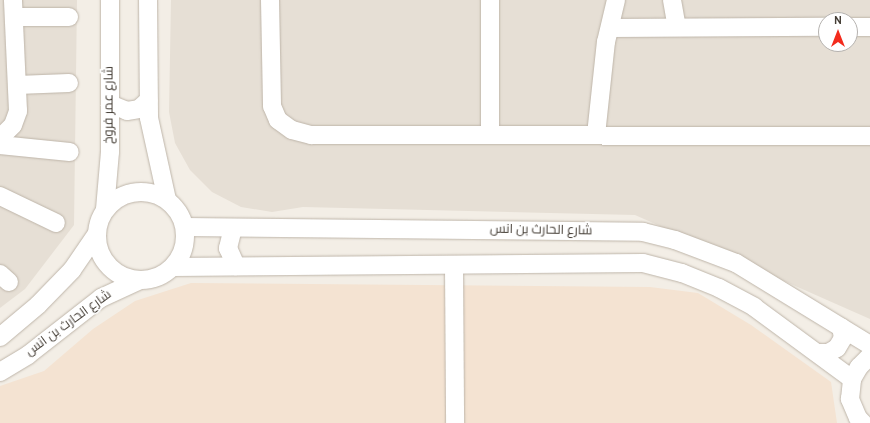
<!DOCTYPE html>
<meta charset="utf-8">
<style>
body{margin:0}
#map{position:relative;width:870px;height:423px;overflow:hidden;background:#f3eee6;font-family:Overpass,Cairo,sans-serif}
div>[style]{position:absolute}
.residential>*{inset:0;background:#e6dfd5}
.commercial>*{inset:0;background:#f4e3d2}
.roads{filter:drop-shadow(0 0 1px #beb5a9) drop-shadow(0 0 1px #beb5a9)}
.minor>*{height:18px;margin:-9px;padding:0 9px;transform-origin:9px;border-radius:9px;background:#fff}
.minor>.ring{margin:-9px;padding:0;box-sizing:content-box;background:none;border:18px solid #fff;border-radius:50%}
span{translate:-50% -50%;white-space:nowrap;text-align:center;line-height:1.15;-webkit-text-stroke:3.5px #fff;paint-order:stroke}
.street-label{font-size:13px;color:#453e36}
.north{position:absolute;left:818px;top:12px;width:40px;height:40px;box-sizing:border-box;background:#fff;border:1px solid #b5b2af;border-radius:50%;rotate:0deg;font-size:11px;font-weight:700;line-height:16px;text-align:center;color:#453e36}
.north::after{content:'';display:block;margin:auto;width:14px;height:18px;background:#f32b1d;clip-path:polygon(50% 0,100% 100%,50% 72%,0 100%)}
</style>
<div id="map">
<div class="residential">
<div style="clip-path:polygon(0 0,77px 0,74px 225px,25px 289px,0 308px)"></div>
<div style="clip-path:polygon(evenodd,171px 0,870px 0,870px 319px,635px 215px,303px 207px,272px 212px,241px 207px,212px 192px,190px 170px,175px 143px,169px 112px,171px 0,826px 20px,850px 20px,850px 44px,826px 44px,826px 20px)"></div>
</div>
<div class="commercial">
<div style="clip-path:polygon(191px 283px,650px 287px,698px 293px,751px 325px,831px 382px,837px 423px,0 423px,0 386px,44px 371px,93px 329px,135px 301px)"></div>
</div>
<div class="roads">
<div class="minor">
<div style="left:148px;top:0;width:118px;rotate:89.5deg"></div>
<div style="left:149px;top:118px;width:84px;rotate:77.6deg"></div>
<div style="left:270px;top:0;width:106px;rotate:88.9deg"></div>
<div style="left:272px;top:106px;width:15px;rotate:67deg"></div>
<div style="left:278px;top:120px;width:17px;rotate:36deg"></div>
<div style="left:292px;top:130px;width:20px;rotate:15deg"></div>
<div style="left:311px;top:135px;width:559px;rotate:0.1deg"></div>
<div style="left:490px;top:0;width:135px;rotate:90deg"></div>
<div style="left:672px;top:0;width:27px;rotate:80deg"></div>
<div style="left:14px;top:17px;width:55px"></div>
<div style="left:850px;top:27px;width:20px"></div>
<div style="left:610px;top:28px;width:216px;rotate:-0.3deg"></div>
<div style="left:17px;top:85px;width:52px;rotate:-2.2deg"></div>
<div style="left:110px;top:104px;width:18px;rotate:22deg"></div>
<div style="left:127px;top:111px;width:12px;rotate:-9deg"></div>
<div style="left:139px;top:109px;width:13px;rotate:-42deg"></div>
<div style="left:596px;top:135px;width:94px;rotate:-83.9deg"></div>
<div style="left:606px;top:42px;width:43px;rotate:-76.6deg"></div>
<div style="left:0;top:138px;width:18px;rotate:-45deg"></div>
<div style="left:13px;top:125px;width:15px;rotate:-70deg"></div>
<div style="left:18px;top:111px;width:111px;rotate:-92.6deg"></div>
<div style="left:0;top:145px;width:70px;rotate:5.7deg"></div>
<div class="ring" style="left:97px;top:192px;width:70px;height:70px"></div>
<div style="left:0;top:196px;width:62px;rotate:25.7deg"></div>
<div style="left:105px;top:209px;width:57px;rotate:-85deg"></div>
<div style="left:110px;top:152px;width:152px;rotate:-90deg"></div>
<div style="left:185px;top:227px;width:458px;rotate:0.6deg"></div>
<div style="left:643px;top:232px;width:33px;rotate:14deg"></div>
<div style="left:675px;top:240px;width:65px;rotate:20.7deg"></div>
<div style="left:736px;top:263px;width:157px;rotate:31.5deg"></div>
<div style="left:233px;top:228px;width:21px;rotate:104deg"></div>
<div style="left:228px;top:248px;width:20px;rotate:66deg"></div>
<div style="left:454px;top:265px;width:158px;rotate:89.6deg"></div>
<div style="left:173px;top:267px;width:470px;rotate:-0.5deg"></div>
<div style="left:643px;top:263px;width:40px;rotate:14.4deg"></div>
<div style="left:682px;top:273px;width:40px;rotate:22deg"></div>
<div style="left:719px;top:288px;width:40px;rotate:28deg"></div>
<div style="left:754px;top:307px;width:122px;rotate:36.3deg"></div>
<div style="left:0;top:274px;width:12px;rotate:42deg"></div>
<div style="left:0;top:337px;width:50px;rotate:-40.1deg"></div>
<div style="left:38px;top:305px;width:49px;rotate:-45.8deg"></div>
<div style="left:72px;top:270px;width:42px;rotate:-55.6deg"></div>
<div style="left:818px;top:353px;width:10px"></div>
<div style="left:828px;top:353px;width:10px;rotate:-29deg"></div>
<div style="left:837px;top:348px;width:12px;rotate:-59deg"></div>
<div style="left:843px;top:338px;width:11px;rotate:-100deg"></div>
<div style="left:0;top:372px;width:33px;rotate:-31deg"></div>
<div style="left:28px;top:355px;width:93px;rotate:-38deg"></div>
<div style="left:101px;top:298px;width:43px;rotate:-24.8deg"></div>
<div style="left:863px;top:423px;width:7px;rotate:-135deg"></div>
<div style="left:858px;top:418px;width:21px;rotate:-113deg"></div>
<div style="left:850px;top:399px;width:20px;rotate:-84deg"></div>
<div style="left:852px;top:379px;width:14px;rotate:-60deg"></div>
<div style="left:859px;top:367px;width:16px;rotate:-45deg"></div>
</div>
</div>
<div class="street-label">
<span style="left:110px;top:105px;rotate:-90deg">شارع عمر فروخ</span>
<span style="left:541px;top:231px;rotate:1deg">شارع الحارث بن انس</span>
<span style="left:69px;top:324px;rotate:-36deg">شارع الحارث بن انس</span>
</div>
<div class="north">N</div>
</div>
